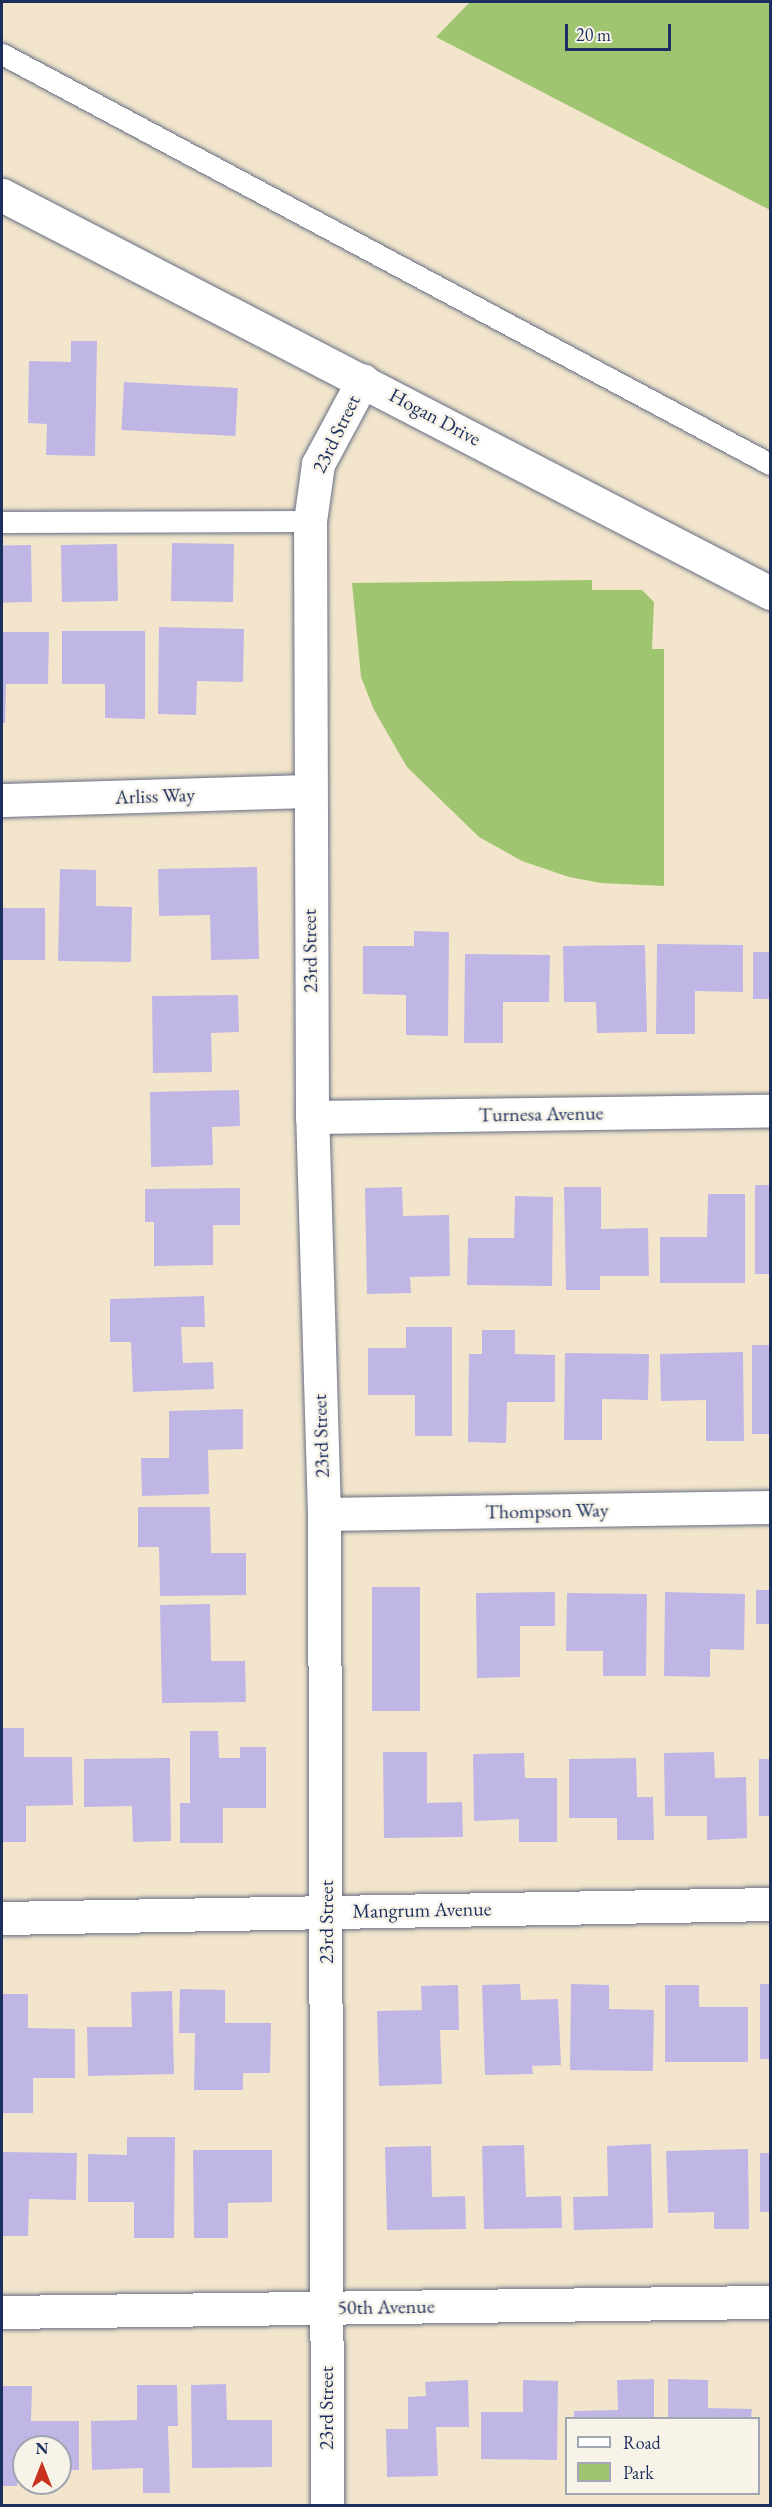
<!DOCTYPE html>
<style>
body{margin:0}
#map{position:relative;width:772px;height:2507px;overflow:hidden;background:#f2e5cc;font-family:"EB Garamond",serif}
div>[style]{position:absolute}
.green>*{inset:0;background:#a0c570}
.building>*{inset:0;background:#c0b6e5;transform-origin:0 0}
.roads{filter:drop-shadow(0 0 2px #666f84) drop-shadow(0 0 2px #666f84)}
.lane>*{height:21px;margin:-10.5px;padding:0 10.5px;transform-origin:10.5px;border-radius:10.5px;background:#fff}
.street>*{height:33px;margin:-16.5px;padding:0 16.5px;transform-origin:16.5px;border-radius:16.5px;background:#fff}
span{translate:-50% -50%;white-space:nowrap;text-align:center;line-height:1.15;-webkit-text-stroke:5px #f7f3e8;paint-order:stroke}
.street-label{font-size:20px;color:#1b2f5e}
.frame{position:absolute;inset:0;border:3px solid #1b2f5e;pointer-events:none}
.legend{position:absolute;left:565px;top:2417px;width:195px;height:78px;box-sizing:border-box;background:#f7f3e8;border:2px solid #9fa5b1;margin:0;padding:8px 10px;list-style:none;font-size:18px;color:#1b2f5e}
.legend li{display:flex;align-items:center;gap:12px;height:30px}
.legend b{width:30px;border:2px solid #9fa5b1}
.north{position:absolute;left:12px;top:2435px;width:60px;height:60px;box-sizing:border-box;background:#f7f3e8;border:2px solid #9fa5b1;border-radius:50%;rotate:0deg;font-size:16px;font-weight:700;line-height:24px;text-align:center;color:#1b2f5e}
.north::after{content:'';display:block;margin:auto;width:21px;height:27px;background:#c8321e;clip-path:polygon(50% 0,100% 100%,50% 72%,0 100%)}
.scale{position:absolute;left:565px;top:24px;width:106px;height:27px;box-sizing:border-box;border:3px solid #1b2f5e;border-top:0;padding-left:8px;font-size:18px;line-height:21px;white-space:nowrap;color:#1b2f5e;-webkit-text-stroke:4px #f7f3e8;paint-order:stroke}
</style>
<div id="map">
<div class="green">
<div style="clip-path:polygon(470px 2px,770px 2px,770px 210px,436px 37px)"></div>
<div style="clip-path:polygon(592px 580px,592px 590px,642px 590px,654px 602px,652px 649px,664px 649px,664px 886px,601px 883px,569px 877px,522px 861px,479px 837px,407px 767px,374px 710px,361px 677px,352px 583px)"></div>
</div>
<div class="building">
<div style="clip-path:polygon(71px 341px,97px 341px,95px 456px,46px 455px,47px 424px,28px 423px,29px 361px,71px 362px)"></div>
<div style="left:124px;top:382px;width:114px;height:48px;rotate:3deg"></div>
<div style="left:172px;top:543px;width:62px;height:58px;rotate:1deg"></div>
<div style="left:117px;top:544px;width:57px;height:56px;rotate:89deg"></div>
<div style="left:31px;top:545px;width:57px;height:29px;rotate:89deg"></div>
<div style="clip-path:polygon(159px 627px,244px 629px,243px 682px,197px 681px,196px 715px,158px 714px)"></div>
<div style="clip-path:polygon(62px 631px,145px 631px,145px 719px,105px 718px,105px 684px,62px 684px)"></div>
<div style="clip-path:polygon(2px 632px,49px 632px,48px 684px,6px 684px,5px 723px,2px 723px)"></div>
<div style="clip-path:polygon(257px 867px,259px 959px,211px 960px,210px 915px,159px 916px,158px 869px)"></div>
<div style="clip-path:polygon(60px 869px,96px 870px,96px 906px,132px 907px,131px 962px,58px 961px)"></div>
<div style="left:2px;top:908px;width:43px;height:52px"></div>
<div style="clip-path:polygon(414px 931px,449px 932px,448px 1036px,406px 1035px,406px 995px,363px 994px,363px 946px,414px 946px)"></div>
<div style="clip-path:polygon(657px 944px,743px 945px,743px 992px,695px 991px,695px 1034px,656px 1034px)"></div>
<div style="clip-path:polygon(645px 945px,647px 1032px,597px 1033px,596px 1002px,564px 1002px,563px 946px)"></div>
<div style="left:753px;top:952px;width:17px;height:47px"></div>
<div style="clip-path:polygon(465px 954px,550px 955px,549px 1002px,503px 1002px,503px 1043px,464px 1043px)"></div>
<div style="clip-path:polygon(238px 995px,239px 1032px,211px 1033px,212px 1072px,153px 1073px,152px 996px)"></div>
<div style="clip-path:polygon(239px 1090px,240px 1126px,212px 1127px,213px 1165px,151px 1167px,150px 1092px)"></div>
<div style="left:755px;top:1185px;width:15px;height:89px"></div>
<div style="clip-path:polygon(402px 1187px,403px 1216px,449px 1215px,450px 1276px,410px 1277px,411px 1293px,367px 1294px,365px 1188px)"></div>
<div style="clip-path:polygon(564px 1187px,601px 1187px,601px 1229px,648px 1228px,649px 1276px,600px 1276px,600px 1290px,566px 1290px)"></div>
<div style="clip-path:polygon(240px 1188px,240px 1225px,213px 1225px,213px 1265px,154px 1266px,154px 1222px,145px 1222px,145px 1189px)"></div>
<div style="clip-path:polygon(708px 1194px,745px 1194px,745px 1283px,660px 1283px,660px 1237px,707px 1237px)"></div>
<div style="clip-path:polygon(515px 1196px,553px 1197px,552px 1286px,467px 1285px,468px 1238px,514px 1238px)"></div>
<div style="clip-path:polygon(204px 1296px,205px 1327px,181px 1327px,183px 1363px,213px 1362px,214px 1389px,133px 1392px,131px 1342px,110px 1342px,110px 1299px)"></div>
<div style="clip-path:polygon(406px 1327px,452px 1327px,452px 1436px,415px 1436px,415px 1395px,368px 1395px,368px 1348px,406px 1348px)"></div>
<div style="clip-path:polygon(482px 1330px,515px 1330px,515px 1354px,555px 1355px,555px 1402px,507px 1402px,506px 1443px,468px 1442px,469px 1354px,482px 1354px)"></div>
<div style="left:752px;top:1345px;width:18px;height:89px"></div>
<div style="clip-path:polygon(743px 1352px,744px 1441px,706px 1441px,706px 1400px,661px 1401px,660px 1354px)"></div>
<div style="clip-path:polygon(565px 1353px,649px 1354px,648px 1400px,602px 1399px,602px 1440px,564px 1440px)"></div>
<div style="clip-path:polygon(243px 1409px,243px 1449px,208px 1450px,209px 1494px,142px 1496px,141px 1458px,169px 1458px,169px 1411px)"></div>
<div style="clip-path:polygon(138px 1507px,210px 1507px,211px 1553px,246px 1553px,246px 1595px,160px 1596px,159px 1547px,138px 1547px)"></div>
<div style="left:420px;top:1587px;width:124px;height:48px;rotate:90deg"></div>
<div style="left:756px;top:1590px;width:14px;height:34px"></div>
<div style="clip-path:polygon(555px 1592px,555px 1626px,520px 1626px,520px 1677px,477px 1678px,476px 1593px)"></div>
<div style="clip-path:polygon(665px 1592px,745px 1594px,744px 1650px,710px 1649px,710px 1677px,664px 1676px)"></div>
<div style="clip-path:polygon(567px 1593px,647px 1594px,646px 1676px,603px 1676px,603px 1651px,566px 1651px)"></div>
<div style="clip-path:polygon(210px 1604px,211px 1661px,245px 1661px,246px 1702px,162px 1703px,160px 1605px)"></div>
<div style="clip-path:polygon(2px 1728px,24px 1728px,24px 1757px,72px 1757px,73px 1805px,26px 1806px,26px 1842px,2px 1842px)"></div>
<div style="clip-path:polygon(190px 1731px,218px 1731px,219px 1758px,240px 1758px,240px 1747px,266px 1747px,266px 1808px,223px 1808px,223px 1843px,180px 1843px,180px 1803px,190px 1803px)"></div>
<div style="clip-path:polygon(383px 1752px,427px 1752px,427px 1803px,462px 1802px,463px 1837px,384px 1838px)"></div>
<div style="clip-path:polygon(714px 1752px,715px 1778px,746px 1777px,747px 1838px,707px 1840px,707px 1816px,665px 1816px,664px 1753px)"></div>
<div style="clip-path:polygon(524px 1753px,525px 1778px,557px 1778px,557px 1842px,519px 1842px,519px 1819px,474px 1821px,473px 1754px)"></div>
<div style="clip-path:polygon(170px 1758px,171px 1841px,133px 1842px,132px 1806px,84px 1807px,84px 1759px)"></div>
<div style="clip-path:polygon(636px 1758px,637px 1797px,653px 1797px,654px 1840px,617px 1840px,617px 1818px,569px 1818px,569px 1759px)"></div>
<div style="left:759px;top:1759px;width:11px;height:57px"></div>
<div style="clip-path:polygon(520px 1984px,521px 2000px,558px 1999px,561px 2065px,532px 2066px,533px 2074px,485px 2075px,482px 1985px)"></div>
<div style="clip-path:polygon(571px 1984px,609px 1985px,609px 2009px,654px 2010px,653px 2071px,570px 2070px)"></div>
<div style="left:760px;top:1984px;width:10px;height:75px"></div>
<div style="clip-path:polygon(458px 1985px,459px 2030px,440px 2030px,442px 2084px,379px 2086px,377px 2011px,422px 2010px,421px 1986px)"></div>
<div style="clip-path:polygon(665px 1985px,699px 1985px,699px 2007px,748px 2007px,748px 2062px,665px 2062px)"></div>
<div style="clip-path:polygon(180px 1989px,225px 1990px,225px 2023px,271px 2023px,270px 2073px,243px 2073px,243px 2090px,194px 2090px,195px 2033px,179px 2033px)"></div>
<div style="clip-path:polygon(172px 1991px,174px 2074px,88px 2076px,87px 2027px,132px 2027px,131px 1992px)"></div>
<div style="clip-path:polygon(2px 1994px,28px 1994px,28px 2028px,75px 2029px,75px 2078px,33px 2078px,33px 2113px,2px 2113px)"></div>
<div style="clip-path:polygon(127px 2137px,175px 2137px,174px 2238px,134px 2238px,134px 2202px,88px 2202px,88px 2154px,127px 2155px)"></div>
<div style="clip-path:polygon(651px 2144px,653px 2228px,574px 2230px,573px 2197px,608px 2196px,607px 2146px)"></div>
<div style="clip-path:polygon(524px 2145px,526px 2197px,561px 2196px,562px 2228px,484px 2229px,482px 2146px)"></div>
<div style="clip-path:polygon(431px 2146px,432px 2197px,465px 2196px,466px 2229px,387px 2230px,385px 2147px)"></div>
<div style="clip-path:polygon(748px 2149px,749px 2229px,714px 2229px,714px 2212px,668px 2213px,666px 2151px)"></div>
<div style="clip-path:polygon(193px 2150px,272px 2150px,272px 2202px,228px 2203px,228px 2238px,194px 2238px)"></div>
<div style="clip-path:polygon(2px 2152px,77px 2153px,76px 2200px,29px 2199px,28px 2236px,2px 2236px)"></div>
<div style="left:760px;top:2153px;width:10px;height:59px"></div>
<div style="clip-path:polygon(654px 2379px,654px 2418px,574px 2418px,574px 2411px,618px 2410px,617px 2380px)"></div>
<div style="clip-path:polygon(668px 2379px,708px 2380px,708px 2408px,752px 2409px,751px 2418px,668px 2418px)"></div>
<div style="clip-path:polygon(468px 2380px,469px 2427px,436px 2427px,438px 2476px,387px 2477px,386px 2429px,408px 2429px,408px 2397px,426px 2396px,425px 2382px)"></div>
<div style="clip-path:polygon(523px 2380px,558px 2381px,557px 2460px,481px 2459px,481px 2412px,523px 2412px)"></div>
<div style="clip-path:polygon(226px 2384px,227px 2420px,272px 2420px,272px 2467px,192px 2468px,191px 2385px)"></div>
<div style="clip-path:polygon(137px 2385px,177px 2385px,178px 2426px,168px 2426px,170px 2493px,143px 2493px,143px 2468px,92px 2470px,91px 2421px,137px 2420px)"></div>
<div style="clip-path:polygon(2px 2386px,32px 2386px,31px 2421px,79px 2421px,79px 2470px,60px 2470px,60px 2447px,24px 2447px,24px 2470px,18px 2470px,17px 2486px,2px 2486px)"></div>
</div>
<div class="roads">
<div class="lane">
<div style="left:2px;top:54px;width:871px;rotate:28.1deg"></div>
<div style="left:2px;top:522px;width:308px;rotate:-0.2deg"></div>
</div>
<div class="street">
<div style="left:2px;top:195px;width:865px;rotate:27.39deg"></div>
<div style="left:2px;top:800px;width:306px;rotate:-1.7deg"></div>
<div style="left:312px;top:1117px;width:458px;rotate:-0.8deg"></div>
<div style="left:324px;top:1514px;width:446px;rotate:-0.9deg"></div>
<div style="left:2px;top:1918px;width:768px;rotate:-1.04deg"></div>
<div style="left:2px;top:2312px;width:768px;rotate:-0.75deg"></div>
<div style="left:327px;top:2506px;width:992px;rotate:-90.17deg"></div>
<div style="left:324px;top:1514px;width:397px;rotate:-91.7deg"></div>
<div style="left:312px;top:1117px;width:596px;rotate:-90.19deg"></div>
<div style="left:310px;top:521px;width:58px;rotate:-82deg"></div>
<div style="left:318px;top:464px;width:95px;rotate:-61.8deg"></div>
</div>
</div>
<div class="street-label">
<span style="left:435px;top:417px;rotate:28deg">Hogan Drive</span>
<span style="left:336px;top:434px;rotate:-64deg">23rd Street</span>
<span style="left:155px;top:796px;rotate:-2deg">Arliss Way</span>
<span style="left:310px;top:951px;rotate:-91deg">23rd Street</span>
<span style="left:541px;top:1114px;rotate:-1deg">Turnesa Avenue</span>
<span style="left:321px;top:1436px;rotate:-92deg">23rd Street</span>
<span style="left:547px;top:1511px;rotate:-1deg">Thompson Way</span>
<span style="left:422px;top:1910px;rotate:-1deg">Mangrum Avenue</span>
<span style="left:326px;top:1922px;rotate:-90deg">23rd Street</span>
<span style="left:386px;top:2307px;rotate:-1deg">50th Avenue</span>
<span style="left:326px;top:2408px;rotate:-90deg">23rd Street</span>
</div>
<div class="frame"></div>
<ul class="legend">
<li><b style="height:8px;background:#fff"></b>Road</li>
<li><b style="height:16px;background:#a0c570"></b>Park</li>
</ul>
<div class="north">N</div>
<div class="scale">20 m</div>
</div>
